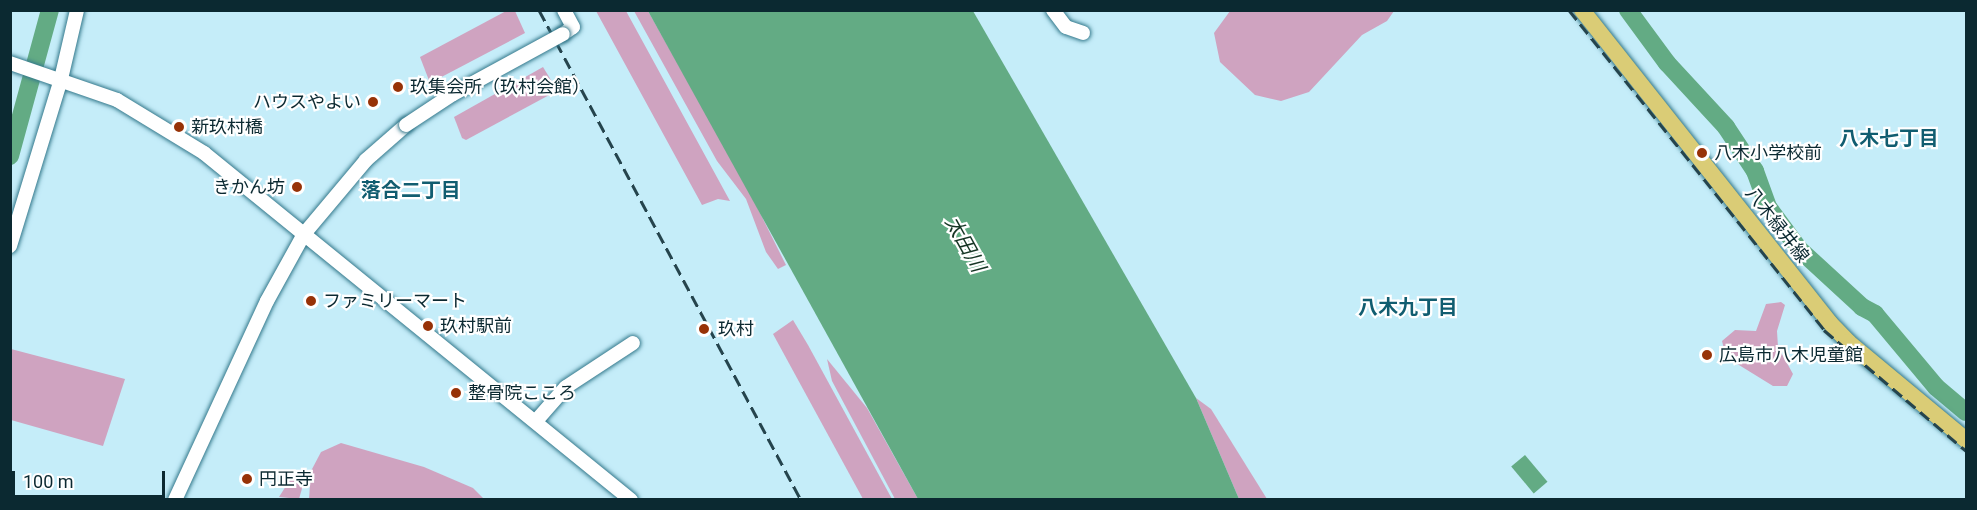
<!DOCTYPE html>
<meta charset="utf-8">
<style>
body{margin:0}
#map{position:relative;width:1977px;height:510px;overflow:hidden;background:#c5edf9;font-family:Roboto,"Noto Sans JP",sans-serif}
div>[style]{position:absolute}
.green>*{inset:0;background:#cfa3c0}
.water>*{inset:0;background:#63ab84;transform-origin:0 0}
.river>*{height:18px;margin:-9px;padding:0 9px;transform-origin:9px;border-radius:9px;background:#63ab84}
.roads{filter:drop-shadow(0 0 2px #33788b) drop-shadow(0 0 2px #33788b)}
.minor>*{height:14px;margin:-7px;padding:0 7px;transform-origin:7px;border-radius:7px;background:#fff}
.major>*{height:16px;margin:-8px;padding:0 8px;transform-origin:8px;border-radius:8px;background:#dacc76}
.rail>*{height:3px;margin-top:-1.5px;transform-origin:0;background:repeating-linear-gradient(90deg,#25444d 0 12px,transparent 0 18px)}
.bridges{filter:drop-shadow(0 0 2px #33788b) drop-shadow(0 0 2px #33788b)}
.minor-bridge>*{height:14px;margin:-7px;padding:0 7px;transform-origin:7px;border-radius:7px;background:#fff}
.dots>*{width:16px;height:16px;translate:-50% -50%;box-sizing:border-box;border:3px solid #fff;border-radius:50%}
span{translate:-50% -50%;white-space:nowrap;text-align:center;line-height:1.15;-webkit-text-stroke:4.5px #fff;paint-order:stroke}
.poi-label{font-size:18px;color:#0b2931}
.left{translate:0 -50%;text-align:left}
.right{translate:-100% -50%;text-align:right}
.street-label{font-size:18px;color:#0b2931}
.neighbourhood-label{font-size:20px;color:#115d70;font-weight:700}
.water-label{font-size:20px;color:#153524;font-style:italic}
.frame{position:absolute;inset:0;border:12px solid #0b2931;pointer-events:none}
.scale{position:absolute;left:12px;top:471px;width:153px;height:27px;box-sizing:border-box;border:3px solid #0b2931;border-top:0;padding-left:8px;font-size:18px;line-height:21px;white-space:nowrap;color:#0b2931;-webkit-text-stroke:4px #fff;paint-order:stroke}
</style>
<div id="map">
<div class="green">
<div style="clip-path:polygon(508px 10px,515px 11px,525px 33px,430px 83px,420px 57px)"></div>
<div style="clip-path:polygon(596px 11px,626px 11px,730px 201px,718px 199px,702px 205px)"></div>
<div style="clip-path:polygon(634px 11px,648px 11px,744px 181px,786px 265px,778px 269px,766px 252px,746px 199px,717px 161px)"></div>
<div style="clip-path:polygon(1230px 11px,1230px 10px,1394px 11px,1387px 21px,1362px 35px,1309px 92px,1281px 101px,1255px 95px,1220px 62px,1214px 33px)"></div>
<div style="clip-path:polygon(543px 67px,554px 85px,553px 93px,466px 140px,462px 138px,454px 117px)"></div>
<div style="clip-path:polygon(1781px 302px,1785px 305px,1777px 331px,1778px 347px,1793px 374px,1787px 386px,1773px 386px,1726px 357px,1722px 341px,1735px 330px,1756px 331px,1766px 304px)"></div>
<div style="clip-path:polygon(793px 320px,808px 345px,892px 499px,863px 499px,773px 334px)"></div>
<div style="clip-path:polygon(11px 349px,125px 379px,103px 446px,11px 420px)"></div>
<div style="clip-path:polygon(827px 359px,867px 408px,918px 499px,895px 499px,832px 381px)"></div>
<div style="clip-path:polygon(1196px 398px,1211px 409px,1267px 499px,1239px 499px)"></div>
<div style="clip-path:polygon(341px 443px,424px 467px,473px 488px,484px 499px,309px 499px,311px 471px,321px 452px)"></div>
<div style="clip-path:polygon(307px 471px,299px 499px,279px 497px,293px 475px)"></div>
</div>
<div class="water">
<div style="clip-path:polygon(648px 11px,973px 11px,1196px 398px,1239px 499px,918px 499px)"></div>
<div style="left:1525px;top:455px;width:35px;height:18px;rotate:50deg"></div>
</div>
<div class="river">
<div style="left:1628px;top:10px;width:66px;rotate:53.7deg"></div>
<div style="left:1667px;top:63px;width:87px;rotate:47.3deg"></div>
<div style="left:1726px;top:127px;width:53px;rotate:56.6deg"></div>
<div style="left:1755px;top:171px;width:38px;rotate:70deg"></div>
<div style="left:1768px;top:207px;width:52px;rotate:53.6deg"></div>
<div style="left:1799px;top:249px;width:86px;rotate:42.6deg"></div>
<div style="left:1862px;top:307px;width:15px;rotate:28deg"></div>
<div style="left:1875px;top:314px;width:95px;rotate:50.1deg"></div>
<div style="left:1936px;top:387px;width:39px;rotate:40deg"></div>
<div style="left:10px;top:156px;width:151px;rotate:-74.7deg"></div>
</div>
<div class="roads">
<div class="minor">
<div style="left:1053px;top:10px;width:21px;rotate:53deg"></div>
<div style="left:1066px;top:27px;width:18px;rotate:19deg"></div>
<div style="left:563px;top:34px;width:12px;rotate:-35deg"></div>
<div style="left:573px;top:27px;width:19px;rotate:-118deg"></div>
<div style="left:10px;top:63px;width:113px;rotate:19.1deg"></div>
<div style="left:117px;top:100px;width:102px;rotate:31.3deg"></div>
<div style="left:204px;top:153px;width:550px;rotate:39.1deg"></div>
<div style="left:10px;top:246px;width:175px;rotate:-73deg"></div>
<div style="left:61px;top:79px;width:71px;rotate:-76.9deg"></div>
<div style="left:536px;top:421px;width:45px;rotate:-48.6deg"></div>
<div style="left:566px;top:387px;width:80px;rotate:-33.3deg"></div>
<div style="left:175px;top:500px;width:219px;rotate:-65.2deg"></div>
<div style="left:267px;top:301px;width:77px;rotate:-61.1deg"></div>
<div style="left:304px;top:234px;width:97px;rotate:-50deg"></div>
<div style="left:366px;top:160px;width:53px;rotate:-41.2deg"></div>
</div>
<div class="major">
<div style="left:1582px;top:10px;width:398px;rotate:51.6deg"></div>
<div style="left:1829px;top:322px;width:28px;rotate:46deg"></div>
<div style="left:1848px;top:342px;width:153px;rotate:39.7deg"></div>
</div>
</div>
<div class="rail">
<div style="left:539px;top:10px;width:556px;rotate:61.87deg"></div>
<div style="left:1569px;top:10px;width:409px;rotate:51.4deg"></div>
<div style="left:1824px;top:330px;width:187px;rotate:40.4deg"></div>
</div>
<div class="bridges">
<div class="minor-bridge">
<div style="left:406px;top:125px;width:56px;rotate:-33.4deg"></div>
<div style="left:453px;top:94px;width:125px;rotate:-28.6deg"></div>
</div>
</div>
<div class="dots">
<div style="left:398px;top:87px;background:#973207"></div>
<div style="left:373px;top:102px;background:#973207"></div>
<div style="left:179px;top:127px;background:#973207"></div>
<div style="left:1702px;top:153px;background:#973207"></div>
<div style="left:297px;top:187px;background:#973207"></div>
<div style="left:311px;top:301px;background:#973207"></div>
<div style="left:428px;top:326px;background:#973207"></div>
<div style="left:704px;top:329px;background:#973207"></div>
<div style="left:1707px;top:355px;background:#973207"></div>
<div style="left:456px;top:393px;background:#973207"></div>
<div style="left:247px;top:479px;background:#973207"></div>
</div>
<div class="poi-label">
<span class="left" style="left:410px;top:87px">玖集会所（玖村会館）</span>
<span class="right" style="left:361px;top:102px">ハウスやよい</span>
<span class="left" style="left:191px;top:127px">新玖村橋</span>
<span class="left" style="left:1714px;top:153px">八木小学校前</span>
<span class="right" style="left:285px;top:187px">きかん坊</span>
<span class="left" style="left:323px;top:301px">ファミリーマート</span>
<span class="left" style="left:440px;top:326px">玖村駅前</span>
<span class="left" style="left:718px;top:329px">玖村</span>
<span class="left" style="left:1719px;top:355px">広島市八木児童館</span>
<span class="left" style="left:468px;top:393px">整骨院こころ</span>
<span class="left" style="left:259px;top:479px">円正寺</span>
</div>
<div class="street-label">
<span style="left:1777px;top:225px;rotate:52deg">八木緑井線</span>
</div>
<div class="neighbourhood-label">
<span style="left:1889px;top:138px">八木七丁目</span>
<span style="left:411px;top:190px">落合二丁目</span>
<span style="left:1408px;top:307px">八木九丁目</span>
</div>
<div class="water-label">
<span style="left:965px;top:244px;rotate:61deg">太田川</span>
</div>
<div class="frame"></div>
<div class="scale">100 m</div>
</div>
